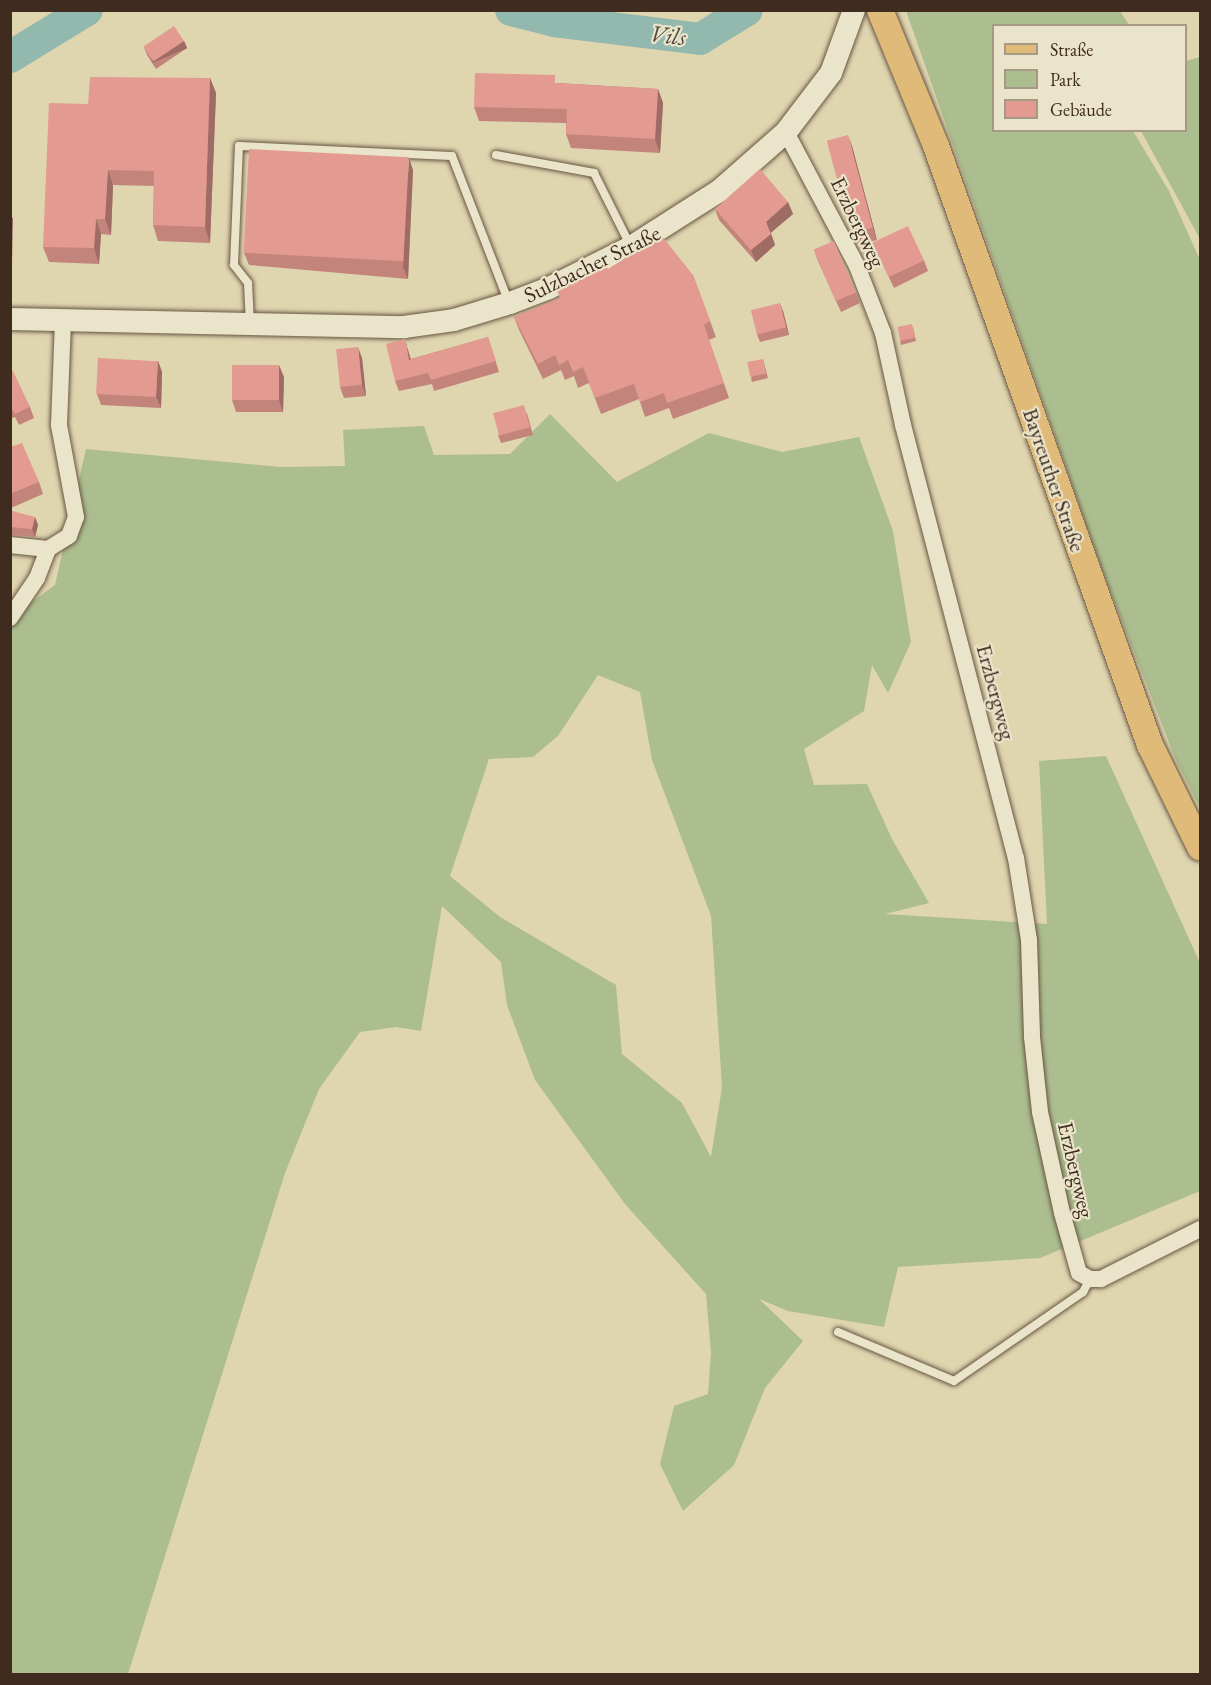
<!DOCTYPE html>
<meta charset="utf-8">
<style>
body{margin:0}
#map{position:relative;width:1211px;height:1685px;overflow:hidden;background:#dfd5af;font-family:"EB Garamond",serif}
div>[style]{position:absolute}
.green>*{inset:0;background:#acbe8f}
.river>*{height:32px;margin:-16px;padding:0 16px;transform-origin:16px;border-radius:16px;background:#93b8ad}
.roads{filter:drop-shadow(0 0 2px #685643) drop-shadow(0 0 2px #685643)}
.service>*{height:8px;margin:-4px;padding:0 4px;transform-origin:4px;border-radius:4px;background:#eae4cb}
.minor>*{height:16px;margin:-8px;padding:0 8px;transform-origin:8px;border-radius:8px;background:#eae4cb}
.secondary>*{height:22px;margin:-11px;padding:0 11px;transform-origin:11px;border-radius:11px;background:#eae4cb}
.primary>*{height:26px;margin:-13px;padding:0 13px;transform-origin:13px;border-radius:13px;background:#e0ba78}
.wall>*{inset:0;background:#c3847c}
.shaded-wall>*{inset:0;background:#9f6c65;transform-origin:0 0}
.building>*{inset:0;background:#e39a90;transform-origin:0 0}
span{translate:-50% -50%;white-space:nowrap;text-align:center;line-height:1.15;-webkit-text-stroke:4.5px #eae4cb;paint-order:stroke}
.street-label{font-size:22px;color:#402b1f}
.water-label{font-size:24px;color:#51473b;font-style:italic}
.frame{position:absolute;inset:0;border:12px solid #402b1f;pointer-events:none}
.legend{position:absolute;left:992px;top:24px;width:195px;height:108px;box-sizing:border-box;background:#eae4cb;border:2px solid #a69a86;margin:0;padding:8px 10px;list-style:none;font-size:18px;color:#402b1f}
.legend li{display:flex;align-items:center;gap:12px;height:30px}
.legend b{width:30px;border:2px solid #a69a86}
</style>
<div id="map">
<div class="green">
<div style="clip-path:polygon(906px 11px,1120px 11px,1129px 25px,994px 26px,994px 130px,1133px 131px,1169px 191px,1200px 260px,1200px 808px,1175px 758px,1099px 561px)"></div>
<div style="clip-path:polygon(1200px 57px,1200px 239px,1141px 131px,1186px 130px,1186px 61px)"></div>
<div style="clip-path:polygon(evenodd,550px 414px,617px 482px,709px 433px,782px 452px,859px 437px,893px 531px,911px 642px,888px 693px,872px 665px,864px 711px,804px 749px,814px 785px,867px 784px,892px 839px,929px 903px,885px 914px,1047px 924px,1039px 761px,1106px 756px,1200px 963px,1200px 1191px,1040px 1258px,898px 1267px,884px 1327px,788px 1311px,759px 1299px,803px 1341px,765px 1388px,734px 1465px,683px 1511px,660px 1464px,674px 1406px,708px 1394px,711px 1353px,706px 1294px,625px 1204px,535px 1080px,507px 1005px,501px 962px,442px 906px,421px 1031px,396px 1027px,360px 1032px,319px 1089px,285px 1173px,128px 1674px,11px 1674px,10px 618px,55px 585px,86px 449px,281px 467px,345px 466px,343px 430px,424px 426px,434px 455px,510px 454px,550px 414px,598px 675px,640px 692px,652px 760px,711px 916px,722px 1087px,711px 1157px,682px 1103px,622px 1054px,616px 985px,500px 917px,450px 876px,489px 759px,533px 757px,558px 736px,598px 675px)"></div>
</div>
<div class="river">
<div style="left:511px;top:10px;width:44px;rotate:14.3deg"></div>
<div style="left:554px;top:21px;width:147px;rotate:7deg"></div>
<div style="left:700px;top:39px;width:55px;rotate:-31.7deg"></div>
<div style="left:10px;top:57px;width:90px;rotate:-31.4deg"></div>
</div>
<div class="roads">
<div class="service">
<div style="left:496px;top:155px;width:100px;rotate:10.4deg"></div>
<div style="left:594px;top:173px;width:83px;rotate:63.4deg"></div>
<div style="left:250px;top:324px;width:41px;rotate:-92.8deg"></div>
<div style="left:248px;top:283px;width:23px;rotate:-128deg"></div>
<div style="left:234px;top:265px;width:119px;rotate:-87.6deg"></div>
<div style="left:239px;top:146px;width:213px;rotate:2.7deg"></div>
<div style="left:452px;top:156px;width:158px;rotate:68.8deg"></div>
<div style="left:838px;top:1332px;width:126px;rotate:22.9deg"></div>
<div style="left:954px;top:1381px;width:157px;rotate:-34.6deg"></div>
<div style="left:1083px;top:1292px;width:15px;rotate:-62deg"></div>
</div>
<div class="minor">
<div style="left:786px;top:132px;width:152px;rotate:62.1deg"></div>
<div style="left:857px;top:266px;width:72px;rotate:68.8deg"></div>
<div style="left:883px;top:333px;width:94px;rotate:77.7deg"></div>
<div style="left:903px;top:425px;width:448px;rotate:75.4deg"></div>
<div style="left:1016px;top:858px;width:83px;rotate:81deg"></div>
<div style="left:1029px;top:940px;width:97px;rotate:88.2deg"></div>
<div style="left:1032px;top:1037px;width:75px;rotate:83.9deg"></div>
<div style="left:1040px;top:1112px;width:103px;rotate:77.7deg"></div>
<div style="left:1062px;top:1213px;width:62px;rotate:74.2deg"></div>
<div style="left:1079px;top:1273px;width:13px;rotate:29deg"></div>
<div style="left:1090px;top:1279px;width:11px"></div>
<div style="left:1101px;top:1279px;width:111px;rotate:-26.8deg"></div>
<div style="left:10px;top:545px;width:38px;rotate:6deg"></div>
<div style="left:48px;top:549px;width:25px;rotate:-32deg"></div>
<div style="left:69px;top:536px;width:20px;rotate:-70deg"></div>
<div style="left:76px;top:517px;width:94px;rotate:-100.5deg"></div>
<div style="left:59px;top:425px;width:106px;rotate:-87.8deg"></div>
<div style="left:10px;top:618px;width:48px;rotate:-56deg"></div>
<div style="left:37px;top:578px;width:31px;rotate:-69deg"></div>
</div>
<div class="secondary">
<div style="left:10px;top:319px;width:394px;rotate:1.2deg"></div>
<div style="left:404px;top:327px;width:50px;rotate:-8deg"></div>
<div style="left:454px;top:320px;width:59px;rotate:-16.9deg"></div>
<div style="left:510px;top:303px;width:42px;rotate:-21deg"></div>
<div style="left:549px;top:288px;width:92px;rotate:-26.6deg"></div>
<div style="left:631px;top:247px;width:104px;rotate:-32.5deg"></div>
<div style="left:719px;top:191px;width:89px;rotate:-41.4deg"></div>
<div style="left:786px;top:132px;width:74px;rotate:-52.7deg"></div>
<div style="left:831px;top:73px;width:67px;rotate:-69.9deg"></div>
</div>
<div class="primary">
<div style="left:880px;top:10px;width:147px;rotate:67.6deg"></div>
<div style="left:936px;top:146px;width:636px;rotate:70.34deg"></div>
<div style="left:1150px;top:745px;width:114px;rotate:63.9deg"></div>
</div>
</div>
<div class="wall">
<div style="clip-path:polygon(184px 41px,187px 48px,156px 69px,147px 55px,144px 47px)"></div>
<div style="clip-path:polygon(210px 78px,216px 93px,210px 243px,158px 241px,153px 225px,154px 186px,113px 185px,111px 235px,101px 234px,99px 264px,49px 262px,43px 247px,88px 104px)"></div>
<div style="clip-path:polygon(558px 83px,658px 89px,663px 103px,660px 153px,571px 148px,566px 134px,566px 123px,479px 121px,474px 107px)"></div>
<div style="clip-path:polygon(852px 146px,877px 240px,858px 245px,854px 234px)"></div>
<div style="clip-path:polygon(413px 170px,408px 279px,249px 265px,244px 253px)"></div>
<div style="clip-path:polygon(788px 202px,793px 214px,771px 233px,775px 245px,756px 262px,719px 220px,715px 209px)"></div>
<div style="clip-path:polygon(873px 243px,924px 260px,928px 271px,894px 288px,878px 254px)"></div>
<div style="clip-path:polygon(814px 250px,856px 292px,860px 303px,841px 312px,818px 261px)"></div>
<div style="clip-path:polygon(608px 269px,693px 275px,716px 337px,709px 340px,729px 398px,673px 419px,669px 408px,645px 417px,639px 399px,601px 414px,589px 383px,578px 388px,574px 376px,565px 380px,561px 370px,543px 379px,520px 332px,514px 317px,559px 298px)"></div>
<div style="clip-path:polygon(783px 311px,789px 335px,760px 342px,757px 334px)"></div>
<div style="clip-path:polygon(913px 327px,916px 341px,901px 345px,900px 341px)"></div>
<div style="clip-path:polygon(488px 337px,499px 372px,434px 391px,432px 384px,399px 391px,395px 381px,408px 350px,411px 359px)"></div>
<div style="clip-path:polygon(362px 358px,366px 396px,344px 398px,340px 387px)"></div>
<div style="clip-path:polygon(763px 359px,768px 378px,752px 382px,751px 378px)"></div>
<div style="clip-path:polygon(158px 361px,162px 372px,161px 408px,101px 405px,97px 394px)"></div>
<div style="clip-path:polygon(10px 372px,30px 407px,34px 418px,19px 425px,15px 417px,10px 419px)"></div>
<div style="clip-path:polygon(284px 377px,283px 412px,236px 412px,232px 400px)"></div>
<div style="clip-path:polygon(527px 413px,533px 435px,501px 443px,498px 435px)"></div>
<div style="clip-path:polygon(10px 447px,39px 482px,43px 494px,11px 508px)"></div>
<div style="clip-path:polygon(35px 517px,38px 525px,35px 537px,12px 535px,10px 531px,10px 520px)"></div>
</div>
<div class="shaded-wall">
<div style="left:184px;top:41px;width:8px;height:37px;rotate:67deg"></div>
<div style="clip-path:polygon(210px 78px,216px 93px,210px 243px,205px 227px)"></div>
<div style="clip-path:polygon(658px 89px,663px 103px,660px 153px,655px 139px)"></div>
<div style="clip-path:polygon(848px 135px,852px 146px,877px 240px,873px 228px)"></div>
<div style="clip-path:polygon(409px 158px,413px 170px,408px 279px,403px 267px)"></div>
<div style="clip-path:polygon(108px 170px,113px 185px,111px 235px,105px 219px)"></div>
<div style="clip-path:polygon(788px 202px,793px 214px,770px 233px,766px 222px)"></div>
<div style="clip-path:polygon(10px 212px,13px 219px,12px 264px,10px 262px)"></div>
<div style="clip-path:polygon(96px 219px,101px 234px,99px 264px,94px 248px)"></div>
<div style="clip-path:polygon(771px 234px,775px 245px,756px 262px,751px 250px)"></div>
<div style="clip-path:polygon(780px 303px,783px 311px,789px 335px,786px 327px)"></div>
<div style="clip-path:polygon(405px 339px,408px 350px,413px 370px,409px 360px)"></div>
<div style="clip-path:polygon(358px 347px,362px 358px,366px 396px,362px 385px)"></div>
<div style="clip-path:polygon(158px 361px,162px 372px,161px 408px,156px 396px)"></div>
<div style="clip-path:polygon(279px 365px,284px 377px,283px 412px,279px 400px)"></div>
<div style="clip-path:polygon(35px 517px,38px 525px,35px 537px,32px 529px)"></div>
</div>
<div class="building">
<div style="left:174px;top:26px;width:18px;height:37px;rotate:56deg"></div>
<div style="clip-path:polygon(475px 73px,555px 75px,555px 83px,658px 89px,655px 139px,566px 134px,567px 109px,474px 107px)"></div>
<div style="clip-path:polygon(90px 77px,210px 78px,205px 227px,153px 225px,154px 171px,108px 170px,105px 219px,96px 219px,94px 248px,43px 247px,49px 103px,88px 104px)"></div>
<div style="left:848px;top:135px;width:96px;height:22px;rotate:75deg"></div>
<div style="left:249px;top:149px;width:160px;height:104px;rotate:3deg"></div>
<div style="clip-path:polygon(760px 169px,788px 202px,766px 222px,771px 234px,751px 250px,715px 209px)"></div>
<div style="left:908px;top:226px;width:38px;height:39px;rotate:65deg"></div>
<div style="clip-path:polygon(661px 235px,693px 275px,710px 321px,704px 325px,724px 383px,667px 403px,664px 393px,640px 402px,634px 384px,595px 398px,583px 367px,573px 372px,568px 360px,559px 365px,555px 355px,538px 364px,514px 317px,560px 298px,555px 286px,605px 263px,608px 269px)"></div>
<div style="left:834px;top:241px;width:56px;height:22px;rotate:67deg"></div>
<div style="left:780px;top:303px;width:25px;height:30px;rotate:76deg"></div>
<div style="left:912px;top:324px;width:14px;height:15px;rotate:78deg"></div>
<div style="clip-path:polygon(488px 337px,496px 361px,431px 380px,428px 373px,395px 381px,386px 344px,405px 339px,409px 360px)"></div>
<div style="left:358px;top:347px;width:38px;height:22px;rotate:84deg"></div>
<div style="left:98px;top:358px;width:60px;height:36px;rotate:3deg"></div>
<div style="left:763px;top:359px;width:15px;height:16px;rotate:79deg"></div>
<div style="left:232px;top:365px;width:47px;height:35px"></div>
<div style="clip-path:polygon(13px 371px,30px 407px,15px 414px,10px 406px,10px 372px)"></div>
<div style="left:524px;top:405px;width:23px;height:32px;rotate:75deg"></div>
<div style="clip-path:polygon(22px 443px,39px 482px,10px 494px,10px 447px)"></div>
<div style="clip-path:polygon(12px 511px,35px 517px,32px 529px,10px 527px,10px 520px)"></div>
</div>
<div class="street-label">
<span style="left:858px;top:222px;rotate:64deg">Erzbergweg</span>
<span style="left:592px;top:264px;rotate:-26deg">Sulzbacher Straße</span>
<span style="left:1054px;top:480px;rotate:71deg">Bayreuther Straße</span>
<span style="left:996px;top:692px;rotate:75deg">Erzbergweg</span>
<span style="left:1076px;top:1170px;rotate:77deg">Erzbergweg</span>
</div>
<div class="water-label">
<span style="left:668px;top:35px;rotate:7deg">Vils</span>
</div>
<div class="frame"></div>
<ul class="legend">
<li><b style="height:8px;background:#e0ba78"></b>Straße</li>
<li><b style="height:16px;background:#acbe8f"></b>Park</li>
<li><b style="height:16px;background:#e39a90"></b>Gebäude</li>
</ul>
</div>
